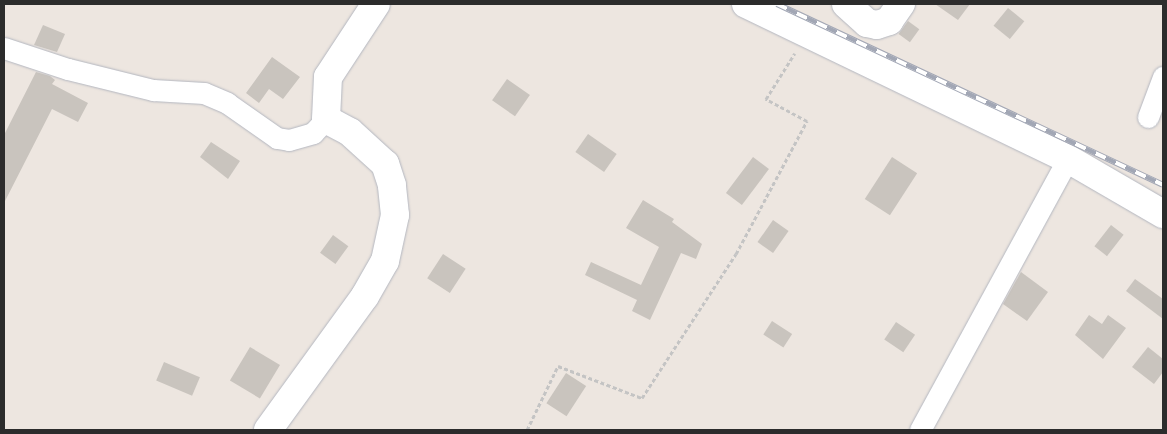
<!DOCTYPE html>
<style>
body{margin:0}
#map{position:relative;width:1167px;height:434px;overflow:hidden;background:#ede6e0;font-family:Commissioner,sans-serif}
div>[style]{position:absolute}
.building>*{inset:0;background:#c9c4be;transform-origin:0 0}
.path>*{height:3px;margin-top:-1.5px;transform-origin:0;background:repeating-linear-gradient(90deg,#c4c4c4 0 4px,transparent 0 6.5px)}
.roads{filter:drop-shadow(0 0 1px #b3b6bf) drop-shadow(0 0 1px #b3b6bf)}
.street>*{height:21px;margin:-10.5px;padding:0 10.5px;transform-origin:10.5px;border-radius:10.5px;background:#fff}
.secondary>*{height:28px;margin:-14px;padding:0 14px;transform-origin:14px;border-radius:14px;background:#fff}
.rail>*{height:5.5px;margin-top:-2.75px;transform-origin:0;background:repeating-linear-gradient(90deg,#fff 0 11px,#a2a7b5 0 22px);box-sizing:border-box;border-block:1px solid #a2a7b5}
span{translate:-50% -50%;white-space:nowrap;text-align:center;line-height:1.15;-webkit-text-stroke:4px #fff;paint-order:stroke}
.frame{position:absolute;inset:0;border:5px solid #2c2c2c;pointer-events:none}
</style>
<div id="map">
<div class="building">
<div style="clip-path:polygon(935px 4px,970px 4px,958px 20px)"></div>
<div style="left:1008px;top:8px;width:21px;height:23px;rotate:39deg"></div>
<div style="left:908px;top:21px;width:14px;height:16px;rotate:36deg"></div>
<div style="clip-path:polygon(43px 25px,65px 34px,57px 52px,34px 45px)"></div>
<div style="clip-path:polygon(272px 57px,300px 77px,283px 99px,269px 89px,259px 103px,246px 93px)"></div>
<div style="clip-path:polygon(36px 72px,50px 76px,55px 80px,52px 84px,88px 103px,78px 122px,52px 109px,4px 203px,4px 135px)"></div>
<div style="left:507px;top:79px;width:28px;height:26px;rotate:35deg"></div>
<div style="left:588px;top:134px;width:35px;height:22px;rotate:35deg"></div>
<div style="clip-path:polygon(211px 142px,240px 161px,228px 179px,200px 157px)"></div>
<div style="left:753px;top:157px;width:20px;height:45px;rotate:37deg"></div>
<div style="left:892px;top:157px;width:30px;height:50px;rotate:33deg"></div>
<div style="clip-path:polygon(643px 200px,674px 219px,672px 222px,702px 244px,696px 259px,681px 253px,650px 320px,632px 311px,637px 300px,585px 275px,591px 262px,641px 285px,659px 247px,626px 228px)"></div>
<div style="left:773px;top:220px;width:19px;height:27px;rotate:35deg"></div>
<div style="left:1111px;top:225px;width:16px;height:27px;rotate:38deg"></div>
<div style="left:333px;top:235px;width:19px;height:22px;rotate:36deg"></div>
<div style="left:443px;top:254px;width:27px;height:29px;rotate:33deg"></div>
<div style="clip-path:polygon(1021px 272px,1048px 292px,1027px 321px,1003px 304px)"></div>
<div style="clip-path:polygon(1135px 279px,1163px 299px,1163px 319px,1126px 291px)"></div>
<div style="clip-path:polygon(1089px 315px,1102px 324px,1108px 315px,1126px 328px,1103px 359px,1075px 335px)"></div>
<div style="left:772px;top:321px;width:24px;height:16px;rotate:33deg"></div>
<div style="left:896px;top:322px;width:23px;height:21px;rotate:34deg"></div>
<div style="left:250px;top:347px;width:35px;height:39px;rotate:31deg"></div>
<div style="clip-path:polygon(1148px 347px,1163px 359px,1163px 372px,1154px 384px,1132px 367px)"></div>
<div style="left:164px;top:362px;width:39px;height:20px;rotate:23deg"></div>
<div style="left:566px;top:373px;width:24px;height:36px;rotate:33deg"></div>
</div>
<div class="path">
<div style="left:527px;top:430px;width:71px;rotate:-64.2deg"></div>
<div style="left:558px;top:366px;width:90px;rotate:20.9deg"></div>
<div style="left:642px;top:398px;width:172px;rotate:-56.9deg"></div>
<div style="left:736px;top:254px;width:151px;rotate:-61.9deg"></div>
<div style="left:807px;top:121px;width:47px;rotate:-151.8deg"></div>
<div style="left:766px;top:99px;width:54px;rotate:-57.8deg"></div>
</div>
<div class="roads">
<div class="street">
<div style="left:4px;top:48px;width:67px;rotate:18.2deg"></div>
<div style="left:68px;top:69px;width:88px;rotate:13.9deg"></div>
<div style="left:153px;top:90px;width:51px;rotate:3.4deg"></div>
<div style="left:204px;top:93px;width:25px;rotate:23deg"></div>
<div style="left:227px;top:103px;width:61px;rotate:35deg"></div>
<div style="left:277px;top:138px;width:12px;rotate:9deg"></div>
<div style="left:289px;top:140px;width:25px;rotate:-16deg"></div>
<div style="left:313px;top:133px;width:19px;rotate:-47deg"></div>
<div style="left:1148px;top:117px;width:43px;rotate:-69.4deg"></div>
<div style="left:920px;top:430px;width:309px;rotate:-61.4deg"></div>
</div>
<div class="secondary">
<div style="left:746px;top:4px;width:357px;rotate:25.7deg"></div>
<div style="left:1068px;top:159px;width:110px;rotate:30.1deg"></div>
<div style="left:846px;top:4px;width:28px;rotate:42deg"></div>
<div style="left:867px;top:23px;width:10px;rotate:11deg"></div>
<div style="left:877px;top:25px;width:13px;rotate:-18deg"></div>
<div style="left:889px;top:21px;width:21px;rotate:-55deg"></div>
<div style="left:268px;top:430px;width:165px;rotate:-54.1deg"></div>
<div style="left:365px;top:296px;width:40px;rotate:-60.3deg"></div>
<div style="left:385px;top:261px;width:47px;rotate:-77.7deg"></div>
<div style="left:395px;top:215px;width:30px;rotate:-96deg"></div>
<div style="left:392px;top:185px;width:22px;rotate:-108deg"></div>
<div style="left:385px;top:164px;width:47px;rotate:-137.6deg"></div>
<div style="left:350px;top:132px;width:27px;rotate:-152deg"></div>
<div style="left:326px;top:119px;width:42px;rotate:-87.3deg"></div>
<div style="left:328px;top:77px;width:87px;rotate:-56.7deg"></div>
</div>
</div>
<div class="rail">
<div style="left:777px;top:4px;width:426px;rotate:25.1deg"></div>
</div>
<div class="frame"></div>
</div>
